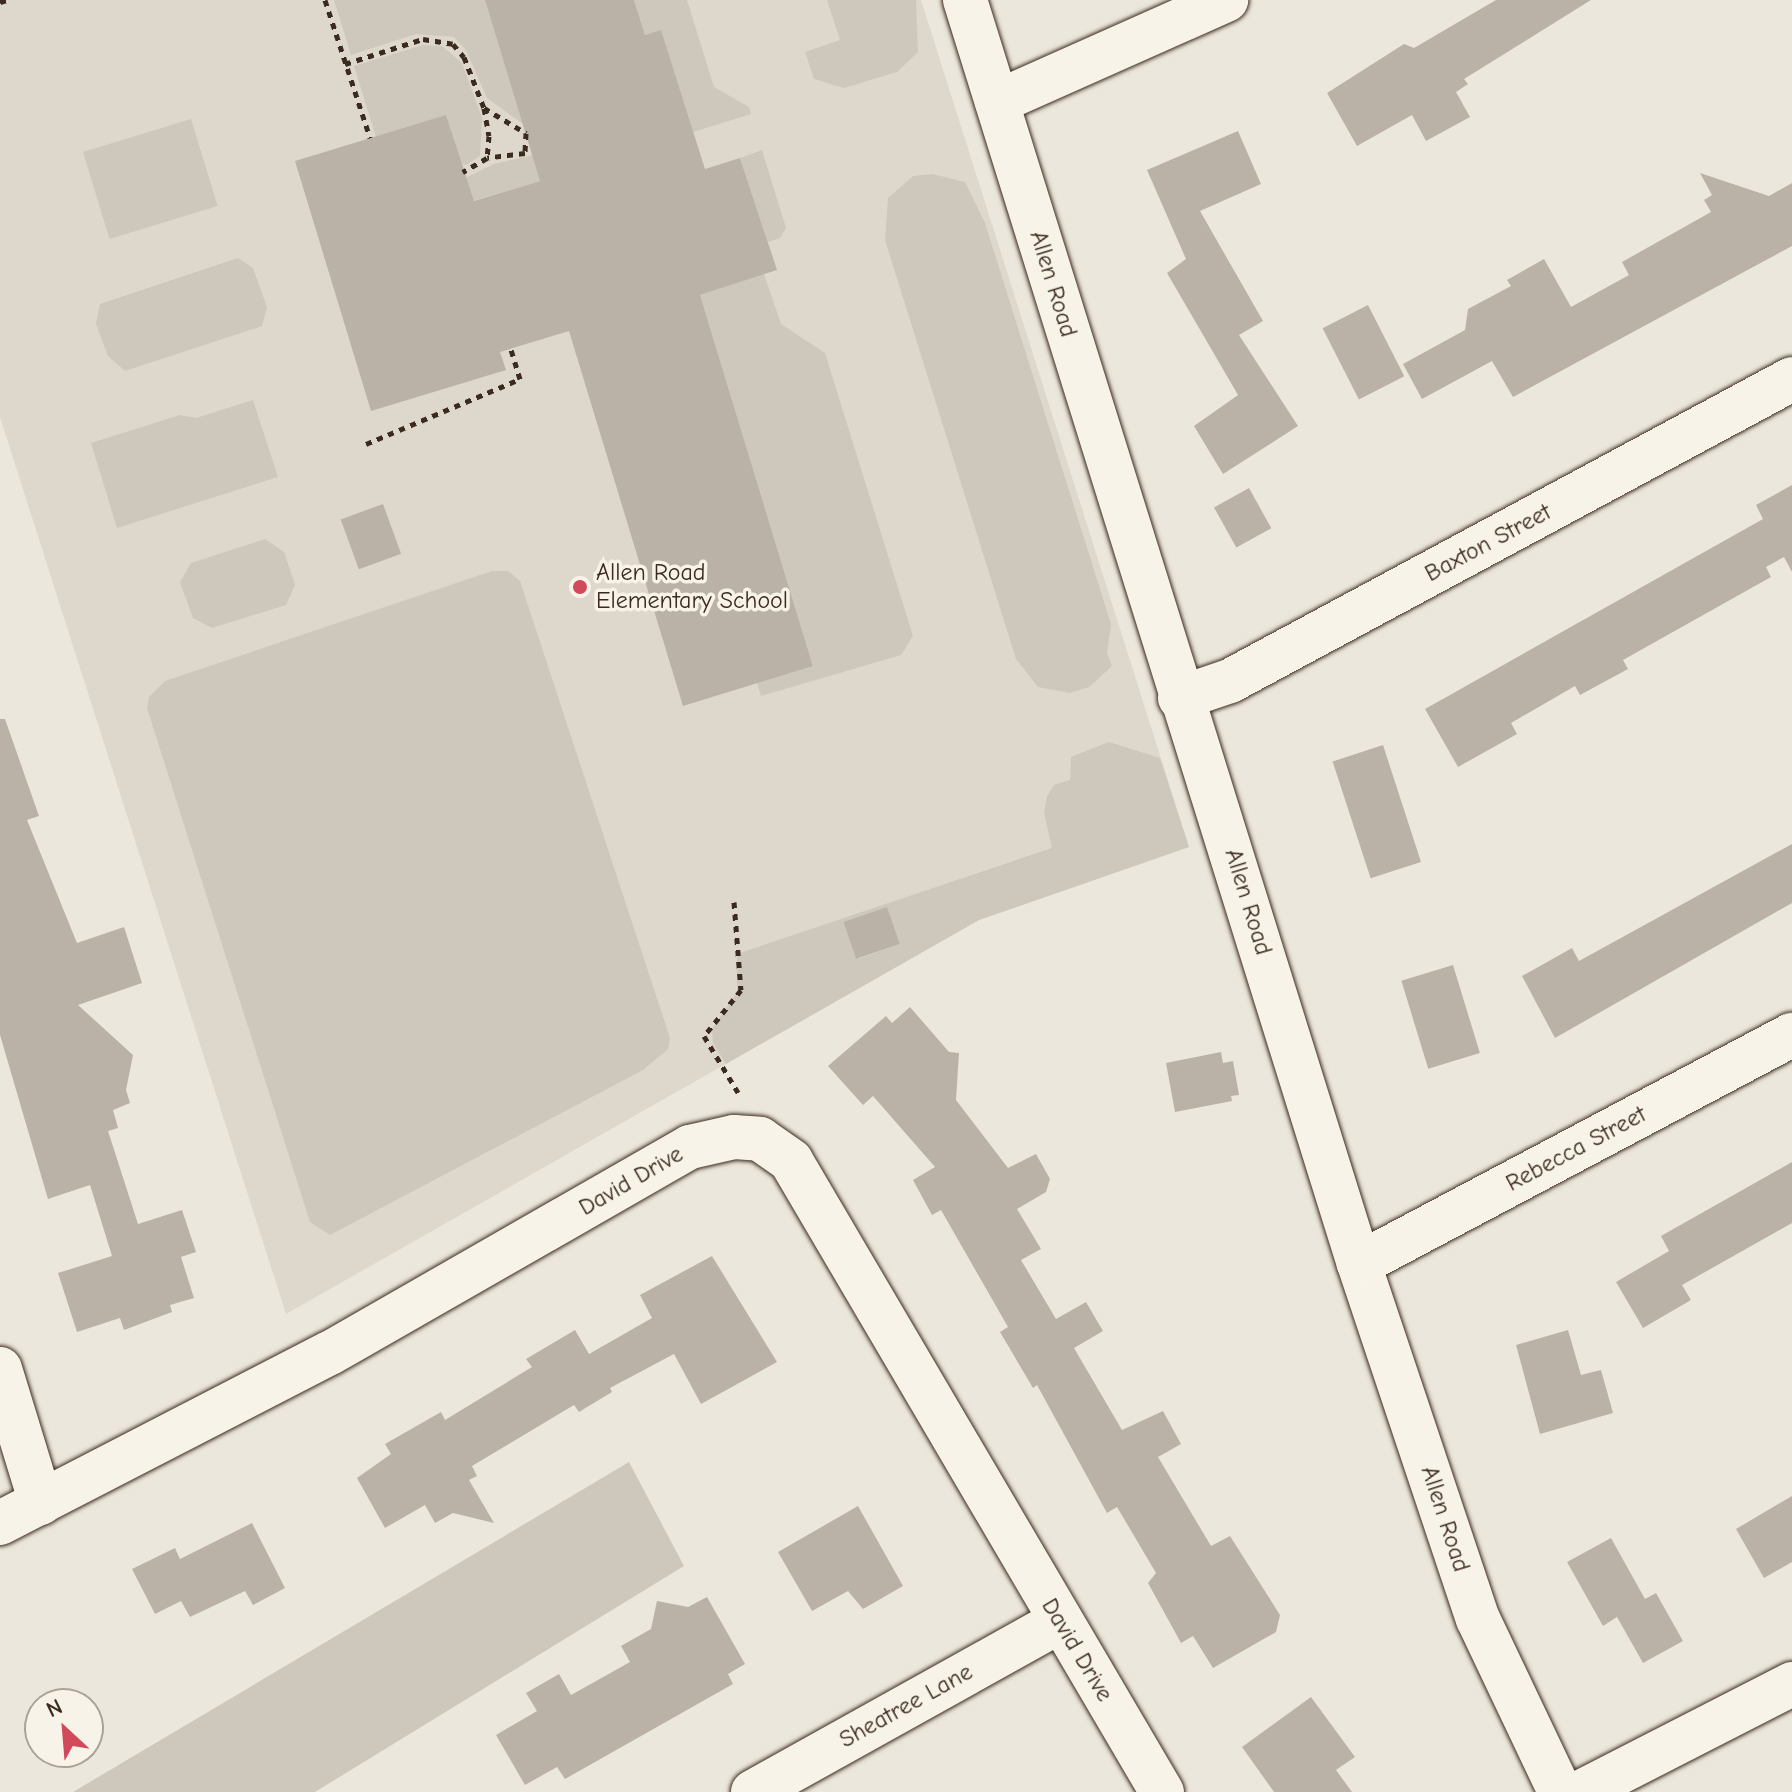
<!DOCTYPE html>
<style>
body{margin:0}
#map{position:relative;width:1792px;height:1792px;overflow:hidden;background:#ece7dc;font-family:"Comic Neue",sans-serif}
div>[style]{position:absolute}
.built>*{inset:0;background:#ddd7cc}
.green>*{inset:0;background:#cec8bc;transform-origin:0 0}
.building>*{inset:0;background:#bab2a7;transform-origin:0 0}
.path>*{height:5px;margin-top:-2.5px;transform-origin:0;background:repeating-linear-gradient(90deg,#3b2a1e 0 6px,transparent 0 12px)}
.roads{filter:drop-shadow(0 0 2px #3b2a1e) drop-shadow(0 0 2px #3b2a1e)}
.minor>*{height:44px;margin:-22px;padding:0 22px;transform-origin:22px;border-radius:22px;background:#f7f3e8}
.dots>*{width:22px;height:22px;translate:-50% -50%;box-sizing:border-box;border:4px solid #f7f3e8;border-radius:50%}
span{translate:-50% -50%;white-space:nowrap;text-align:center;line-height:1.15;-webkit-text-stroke:7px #f7f3e8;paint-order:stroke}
.street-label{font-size:24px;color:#3b2a1e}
.poi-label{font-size:24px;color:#3b2a1e}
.left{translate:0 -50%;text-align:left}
.north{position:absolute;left:24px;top:1688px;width:80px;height:80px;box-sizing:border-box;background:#f7f3e8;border:2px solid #aca397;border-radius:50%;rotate:334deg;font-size:22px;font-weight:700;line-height:32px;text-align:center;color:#3b2a1e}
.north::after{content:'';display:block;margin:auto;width:28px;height:36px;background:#d1495b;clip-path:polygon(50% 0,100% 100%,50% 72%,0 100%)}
</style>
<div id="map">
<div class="built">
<div style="clip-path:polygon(0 0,921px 0,1189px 847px,979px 920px,286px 1314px,0 417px)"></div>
</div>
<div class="green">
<div style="clip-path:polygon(334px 0,485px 0,523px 124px,487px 98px,466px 50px,454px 37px,416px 34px,351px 55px)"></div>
<div style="clip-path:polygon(634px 0,687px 0,714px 87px,749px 107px,751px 114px,693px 132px,661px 31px,645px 35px)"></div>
<div style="clip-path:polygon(827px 0,916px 0,918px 52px,897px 72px,844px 88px,814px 79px,805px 52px,840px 40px)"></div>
<div style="clip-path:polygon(423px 45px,442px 46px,462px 63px,482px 118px,480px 156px,466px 165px,376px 137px,354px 66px)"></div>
<div style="left:191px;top:119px;width:91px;height:113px;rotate:73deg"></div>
<div style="clip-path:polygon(762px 150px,786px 228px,780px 238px,768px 242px,740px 158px)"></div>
<div style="clip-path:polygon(533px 155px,540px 181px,472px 201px,465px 178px,494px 164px)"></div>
<div style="clip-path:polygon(933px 174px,965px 182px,985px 223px,1111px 624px,1107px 653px,1112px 666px,1089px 687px,1070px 693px,1038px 687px,1016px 659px,885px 240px,888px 198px,913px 176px)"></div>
<div style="clip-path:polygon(238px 258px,253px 268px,267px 307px,262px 326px,125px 371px,108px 356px,96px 324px,100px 304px)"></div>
<div style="clip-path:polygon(764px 274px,781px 324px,825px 353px,913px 636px,901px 655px,761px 696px,757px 683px,813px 665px,700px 295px)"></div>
<div style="clip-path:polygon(253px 400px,278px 477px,117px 528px,91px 443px,180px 415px,196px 418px)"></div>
<div style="clip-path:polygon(265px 539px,284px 552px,295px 585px,286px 605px,212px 628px,193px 618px,180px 582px,191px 563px)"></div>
<div style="clip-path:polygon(492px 571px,508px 571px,520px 581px,670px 1038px,668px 1049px,643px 1070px,330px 1235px,310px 1222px,147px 708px,149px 697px,165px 681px)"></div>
<div style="clip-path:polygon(evenodd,1109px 742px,1160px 758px,1189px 847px,979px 920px,726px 1064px,713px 1043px,712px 1029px,737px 992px,737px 954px,1052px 848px,1044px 813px,1047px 796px,1054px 785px,1070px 780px,1071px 757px,1109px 742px,845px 923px,900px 944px,858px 959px,845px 923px)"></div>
<div style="clip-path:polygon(629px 1462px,684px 1566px,315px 1792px,73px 1792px)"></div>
</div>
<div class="building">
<div style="clip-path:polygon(485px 0,634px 0,645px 35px,661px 30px,705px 169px,740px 158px,777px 270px,700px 295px,813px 666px,683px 706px,569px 331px,500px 352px,506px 370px,371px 411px,295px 161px,446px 115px,474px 201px,540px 181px)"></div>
<div style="clip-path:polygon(1496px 0,1591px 0,1464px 79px,1468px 84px,1456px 92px,1470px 117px,1426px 141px,1412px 115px,1357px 146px,1327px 93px,1404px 44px,1414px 48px)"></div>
<div style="clip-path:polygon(1238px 131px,1261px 184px,1200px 211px,1263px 321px,1239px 335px,1298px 426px,1223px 474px,1194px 426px,1238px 395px,1167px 273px,1186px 259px,1147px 170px)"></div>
<div style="clip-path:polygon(1700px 173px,1769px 196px,1792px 183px,1792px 246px,1513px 397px,1492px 361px,1422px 399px,1403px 364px,1465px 330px,1468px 309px,1511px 286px,1507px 280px,1544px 259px,1571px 307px,1629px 275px,1622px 262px,1711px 212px,1704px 200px,1712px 195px)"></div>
<div style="left:1368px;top:305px;width:80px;height:51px;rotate:63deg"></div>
<div style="clip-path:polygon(1792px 485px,1792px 572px,1784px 557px,1766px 567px,1771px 577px,1623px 660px,1628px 669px,1580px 695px,1575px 686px,1511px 723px,1517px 734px,1458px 767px,1425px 709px,1763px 519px,1756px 505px)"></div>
<div style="left:1249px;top:488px;width:46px;height:40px;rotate:61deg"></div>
<div style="left:383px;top:504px;width:53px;height:45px;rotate:70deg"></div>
<div style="clip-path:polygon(0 719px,5px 719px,39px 816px,27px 820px,77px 943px,124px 927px,142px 983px,78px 1005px,133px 1055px,126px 1090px,130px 1103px,113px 1110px,118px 1128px,108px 1131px,138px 1224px,182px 1210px,196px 1252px,181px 1257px,194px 1298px,170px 1305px,172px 1312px,124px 1330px,120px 1318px,77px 1332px,58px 1273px,112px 1256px,90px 1185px,48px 1199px,0 1035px)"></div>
<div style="left:1383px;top:745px;width:123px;height:53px;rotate:72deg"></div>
<div style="clip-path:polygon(1792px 844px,1792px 903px,1555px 1038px,1522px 976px,1572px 948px,1579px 961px)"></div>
<div style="left:887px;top:907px;width:39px;height:46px;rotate:71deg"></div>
<div style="left:1453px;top:965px;width:92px;height:54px;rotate:73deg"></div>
<div style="clip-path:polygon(910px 1007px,949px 1052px,959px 1053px,956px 1100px,1008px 1168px,1036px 1154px,1050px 1179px,1046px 1192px,1017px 1209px,1041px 1249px,1021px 1260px,1056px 1319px,1086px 1302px,1103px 1331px,1074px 1348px,1122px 1430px,1163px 1411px,1181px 1444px,1158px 1457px,1211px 1546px,1230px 1536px,1280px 1615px,1276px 1632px,1213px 1668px,1193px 1636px,1181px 1643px,1148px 1583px,1156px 1573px,1117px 1507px,1107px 1513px,1037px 1385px,1033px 1388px,1000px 1332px,1008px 1327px,941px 1210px,932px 1215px,913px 1180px,935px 1167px,873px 1096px,863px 1105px,828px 1066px,886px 1016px,892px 1023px)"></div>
<div style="clip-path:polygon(1221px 1052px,1223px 1063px,1233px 1061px,1239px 1095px,1231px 1096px,1232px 1101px,1175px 1112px,1166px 1063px)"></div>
<div style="clip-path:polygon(1792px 1162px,1792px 1223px,1682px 1285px,1691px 1300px,1643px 1328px,1616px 1282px,1669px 1251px,1661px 1236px)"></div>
<div style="clip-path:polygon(712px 1256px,777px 1362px,701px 1404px,674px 1354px,610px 1388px,612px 1392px,579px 1412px,574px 1405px,472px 1466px,477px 1476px,469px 1480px,494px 1523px,453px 1513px,435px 1523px,425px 1505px,385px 1528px,357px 1478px,391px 1454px,385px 1444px,441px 1412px,445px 1420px,532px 1367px,526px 1359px,575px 1330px,589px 1354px,652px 1318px,640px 1295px)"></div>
<div style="clip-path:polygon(1568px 1330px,1581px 1375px,1601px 1370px,1613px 1413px,1540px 1434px,1516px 1345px)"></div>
<div style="clip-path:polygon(1792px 1496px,1792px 1562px,1764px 1578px,1736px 1529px)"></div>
<div style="clip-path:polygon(858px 1506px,903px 1586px,863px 1609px,848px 1591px,812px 1611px,778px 1552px)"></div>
<div style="clip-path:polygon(252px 1523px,285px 1588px,253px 1605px,245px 1591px,190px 1617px,181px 1601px,155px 1614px,132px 1569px,175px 1548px,180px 1559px)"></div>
<div style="clip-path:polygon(1611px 1538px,1645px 1599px,1656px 1593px,1683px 1641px,1643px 1663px,1617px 1617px,1603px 1626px,1567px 1562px)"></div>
<div style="clip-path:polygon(707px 1597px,745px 1664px,728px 1674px,733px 1684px,565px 1779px,557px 1767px,525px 1785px,496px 1735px,537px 1711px,526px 1693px,559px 1674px,571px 1695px,630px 1662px,621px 1646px,651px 1629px,657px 1601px,688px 1607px)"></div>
<div style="clip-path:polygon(1311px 1697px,1355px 1757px,1336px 1770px,1352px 1792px,1274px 1792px,1242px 1747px)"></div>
</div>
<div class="path">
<div style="left:325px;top:0;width:145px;rotate:71.9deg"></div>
<div style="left:0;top:2px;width:7px;rotate:-16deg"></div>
<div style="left:345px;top:64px;width:82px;rotate:-17.8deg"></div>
<div style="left:423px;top:39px;width:30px;rotate:9deg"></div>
<div style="left:453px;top:44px;width:17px;rotate:50deg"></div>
<div style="left:464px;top:57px;width:55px;rotate:68.6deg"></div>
<div style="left:484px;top:108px;width:28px;rotate:80deg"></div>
<div style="left:489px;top:136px;width:22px;rotate:95deg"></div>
<div style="left:487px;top:158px;width:28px;rotate:150deg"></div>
<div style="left:484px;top:108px;width:49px;rotate:30.8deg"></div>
<div style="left:526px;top:133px;width:20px;rotate:93deg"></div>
<div style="left:525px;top:153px;width:38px;rotate:173deg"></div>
<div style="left:366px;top:444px;width:167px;rotate:-22.9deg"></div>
<div style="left:520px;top:379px;width:31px;rotate:-107deg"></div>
<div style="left:734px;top:902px;width:88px;rotate:85.5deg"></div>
<div style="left:741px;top:990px;width:59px;rotate:128.8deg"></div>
<div style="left:704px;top:1036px;width:68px;rotate:58.9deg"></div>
</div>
<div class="roads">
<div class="minor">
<div style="left:965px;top:0;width:1324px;rotate:72.69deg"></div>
<div style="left:1359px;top:1264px;width:374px;rotate:71.5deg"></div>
<div style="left:1478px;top:1619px;width:191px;rotate:64.6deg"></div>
<div style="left:997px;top:102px;width:251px;rotate:-24deg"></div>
<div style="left:1180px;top:698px;width:53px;rotate:-18.8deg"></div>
<div style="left:1230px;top:681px;width:638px;rotate:-28.25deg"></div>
<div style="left:1359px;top:1264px;width:490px;rotate:-27.9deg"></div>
<div style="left:0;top:1369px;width:140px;rotate:73deg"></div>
<div style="left:0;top:1523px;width:371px;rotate:-27.3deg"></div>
<div style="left:330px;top:1353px;width:415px;rotate:-29.8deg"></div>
<div style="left:690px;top:1147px;width:45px;rotate:-12.8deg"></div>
<div style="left:734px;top:1137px;width:26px;rotate:4deg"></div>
<div style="left:760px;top:1139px;width:38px;rotate:35deg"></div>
<div style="left:791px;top:1161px;width:732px;rotate:59.55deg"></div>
<div style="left:753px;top:1792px;width:351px;rotate:-29.1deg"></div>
<div style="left:1581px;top:1792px;width:237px;rotate:-27.1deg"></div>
</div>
</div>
<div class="dots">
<div style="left:580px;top:587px;background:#d1495b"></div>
</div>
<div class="street-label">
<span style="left:1053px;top:284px;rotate:73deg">Allen Road</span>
<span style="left:1488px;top:543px;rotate:-28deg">Baxton Street</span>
<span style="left:1248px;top:902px;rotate:73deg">Allen Road</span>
<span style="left:1576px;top:1149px;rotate:-28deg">Rebecca Street</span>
<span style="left:631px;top:1181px;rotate:-30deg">David Drive</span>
<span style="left:1445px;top:1519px;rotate:72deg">Allen Road</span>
<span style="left:1077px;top:1650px;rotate:59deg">David Drive</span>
<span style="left:906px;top:1706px;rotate:-29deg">Sheatree Lane</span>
</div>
<div class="poi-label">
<span class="left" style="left:596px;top:587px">Allen Road<br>Elementary School</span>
</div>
<div class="north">N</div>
</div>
